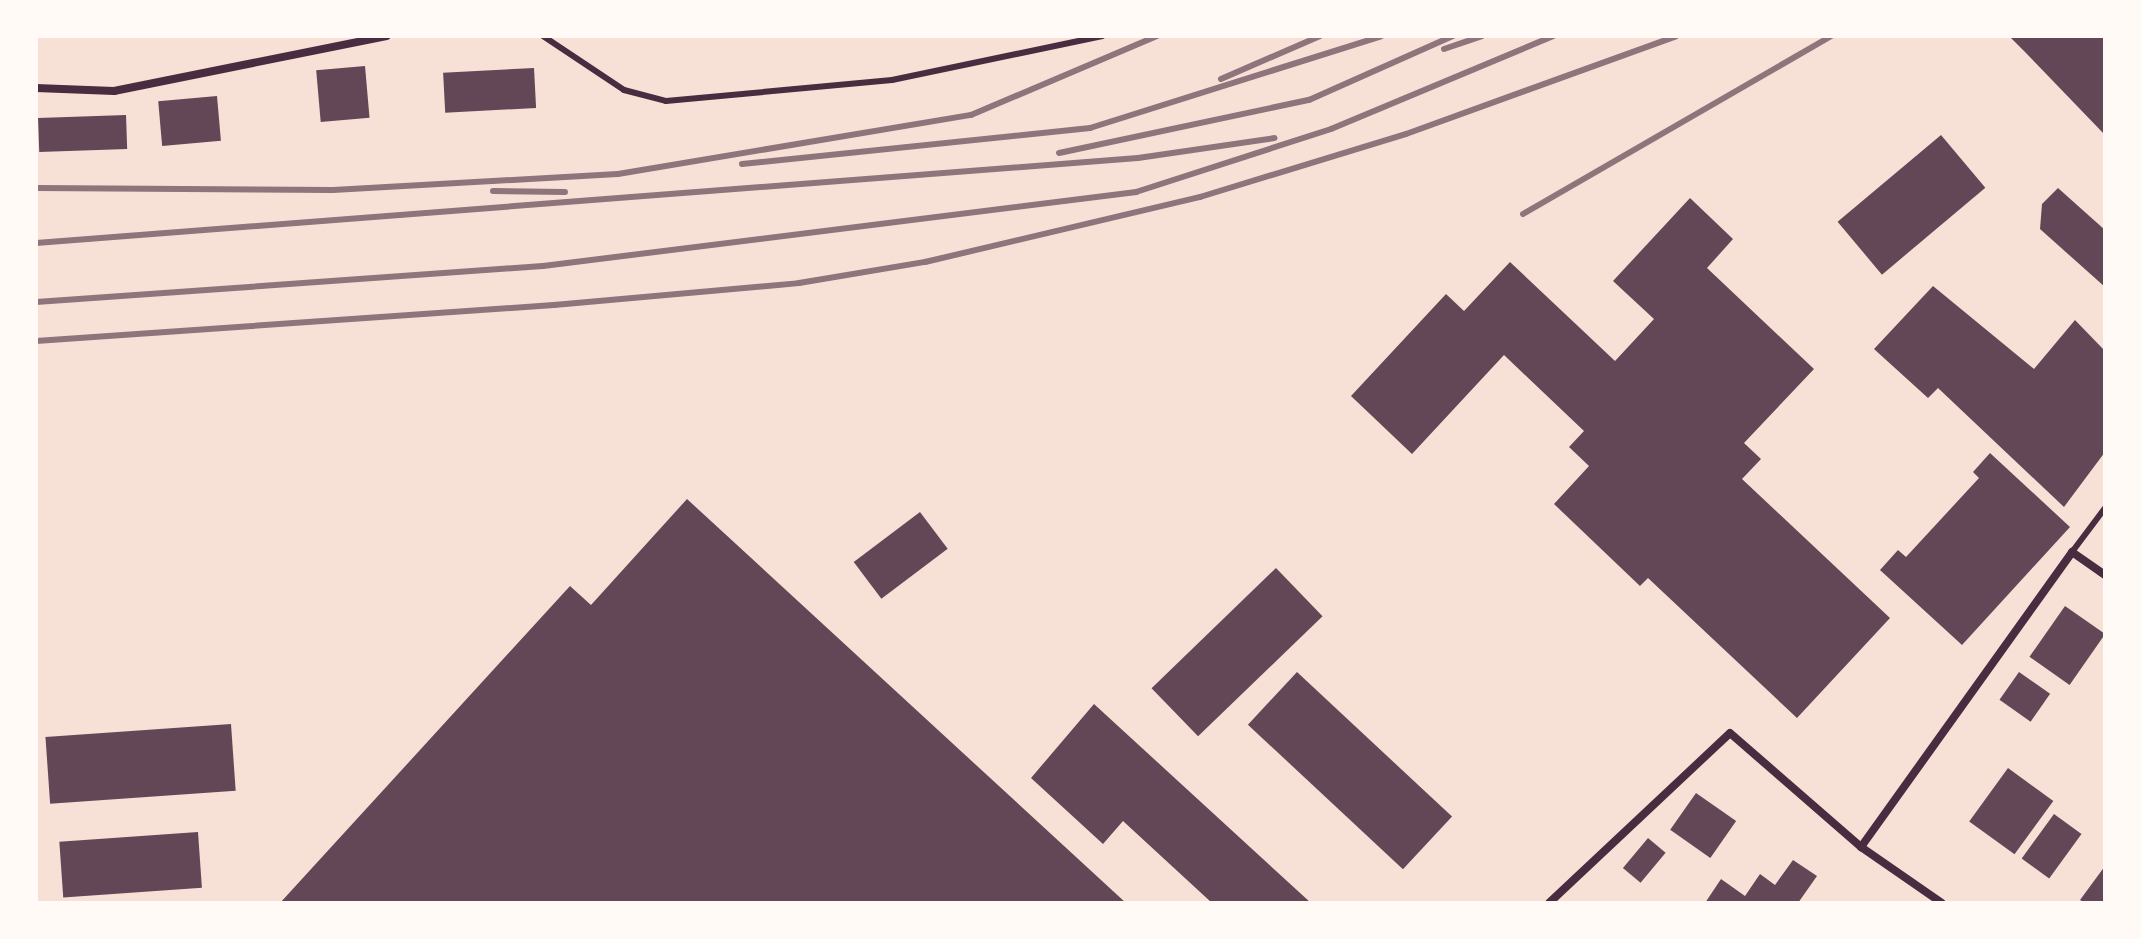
<!DOCTYPE html>
<style>
body{margin:0}
#map{position:relative;width:2141px;height:939px;overflow:hidden;background:#f7e1d7;font-family:Raleway,sans-serif}
div>[style]{position:absolute}
.building>*{inset:0;background:#644757;transform-origin:0 0}
.service>*{height:6px;margin:-3px;padding:0 3px;transform-origin:3px;border-radius:3px;background:#4a2c40}
.minor>*{height:8px;margin:-4px;padding:0 4px;transform-origin:4px;border-radius:4px;background:#4a2c40}
.rail>*{height:6px;margin:-3px;padding:0 3px;transform-origin:3px;border-radius:3px;background:#8f747c}
span{translate:-50% -50%;white-space:nowrap;text-align:center;line-height:1.15;-webkit-text-stroke:6px #fffaf5;paint-order:stroke}
.frame{position:absolute;inset:0;border:38px solid #fffaf5;pointer-events:none}
</style>
<div id="map">
<div class="building">
<div style="clip-path:polygon(2009px 36px,2105px 36px,2105px 135px,2025px 52px)"></div>
<div style="left:365px;top:66px;width:52px;height:49px;rotate:85deg"></div>
<div style="left:534px;top:68px;width:40px;height:91px;rotate:87deg"></div>
<div style="left:217px;top:96px;width:45px;height:59px;rotate:85deg"></div>
<div style="left:126px;top:115px;width:34px;height:88px;rotate:88deg"></div>
<div style="left:1941px;top:135px;width:69px;height:135px;rotate:50deg"></div>
<div style="clip-path:polygon(2058px 188px,2105px 230px,2105px 287px,2040px 229px,2042px 204px)"></div>
<div style="clip-path:polygon(1690px 198px,1733px 239px,1707px 268px,1814px 369px,1744px 443px,1761px 459px,1742px 479px,1890px 618px,1797px 718px,1648px 578px,1640px 586px,1554px 504px,1589px 466px,1569px 447px,1584px 431px,1504px 355px,1412px 454px,1351px 396px,1446px 294px,1464px 311px,1510px 262px,1615px 361px,1654px 319px,1613px 281px)"></div>
<div style="clip-path:polygon(1933px 286px,2034px 369px,2075px 320px,2105px 351px,2105px 452px,2064px 507px,1938px 388px,1928px 398px,1874px 349px)"></div>
<div style="clip-path:polygon(1990px 453px,2070px 527px,1962px 645px,1880px 570px,1898px 550px,1906px 557px,1979px 478px,1973px 472px)"></div>
<div style="clip-path:polygon(687px 499px,1126px 903px,280px 903px,570px 586px,591px 605px)"></div>
<div style="left:920px;top:512px;width:46px;height:83px;rotate:53deg"></div>
<div style="left:1276px;top:568px;width:67px;height:173px;rotate:46deg"></div>
<div style="left:2065px;top:606px;width:49px;height:62px;rotate:35deg"></div>
<div style="left:1297px;top:672px;width:212px;height:72px;rotate:43deg"></div>
<div style="left:2019px;top:672px;width:38px;height:34px;rotate:35deg"></div>
<div style="clip-path:polygon(1094px 704px,1311px 903px,1212px 903px,1123px 821px,1103px 844px,1031px 778px)"></div>
<div style="left:231px;top:724px;width:67px;height:186px;rotate:86deg"></div>
<div style="left:2008px;top:768px;width:56px;height:66px;rotate:36deg"></div>
<div style="left:1696px;top:793px;width:49px;height:45px;rotate:35deg"></div>
<div style="left:2054px;top:814px;width:34px;height:55px;rotate:36deg"></div>
<div style="left:198px;top:832px;width:56px;height:139px;rotate:86deg"></div>
<div style="left:1648px;top:838px;width:23px;height:39px;rotate:40deg"></div>
<div style="clip-path:polygon(1793px 860px,1817px 876px,1798px 903px,1705px 903px,1721px 879px,1745px 896px,1760px 874px,1775px 885px)"></div>
<div style="clip-path:polygon(2105px 866px,2105px 903px,2085px 903px,2080px 900px)"></div>
</div>
<div class="service">
<div style="left:543px;top:36px;width:97px;rotate:33.7deg"></div>
<div style="left:624px;top:90px;width:43px;rotate:14.7deg"></div>
<div style="left:666px;top:101px;width:227px;rotate:-5.3deg"></div>
<div style="left:892px;top:80px;width:215px;rotate:-11.8deg"></div>
<div style="left:2072px;top:552px;width:55px;rotate:-53.1deg"></div>
</div>
<div class="minor">
<div style="left:36px;top:88px;width:78px;rotate:2.2deg"></div>
<div style="left:114px;top:91px;width:278px;rotate:-11.4deg"></div>
<div style="left:1861px;top:847px;width:363px;rotate:-54.4deg"></div>
<div style="left:2072px;top:552px;width:40px;rotate:34.9deg"></div>
<div style="left:1549px;top:903px;width:248px;rotate:-43.2deg"></div>
<div style="left:1730px;top:733px;width:174px;rotate:41deg"></div>
<div style="left:1861px;top:847px;width:98px;rotate:34.7deg"></div>
</div>
<div class="rail">
<div style="left:1444px;top:49px;width:40px;rotate:-18.9deg"></div>
<div style="left:1221px;top:79px;width:108px;rotate:-23.5deg"></div>
<div style="left:1059px;top:153px;width:256px;rotate:-12deg"></div>
<div style="left:1309px;top:100px;width:158px;rotate:-24deg"></div>
<div style="left:742px;top:164px;width:350px;rotate:-5.9deg"></div>
<div style="left:1090px;top:128px;width:305px;rotate:-17.5deg"></div>
<div style="left:36px;top:188px;width:297px;rotate:0.4deg"></div>
<div style="left:333px;top:190px;width:285px;rotate:-3.2deg"></div>
<div style="left:618px;top:174px;width:358px;rotate:-9.5deg"></div>
<div style="left:971px;top:115px;width:202px;rotate:-23deg"></div>
<div style="left:493px;top:191px;width:72px;rotate:0.8deg"></div>
<div style="left:1523px;top:214px;width:356px;rotate:-30deg"></div>
<div style="left:36px;top:243px;width:1105px;rotate:-4.41deg"></div>
<div style="left:1138px;top:158px;width:138px;rotate:-8.3deg"></div>
<div style="left:36px;top:302px;width:508px;rotate:-4.06deg"></div>
<div style="left:543px;top:266px;width:598px;rotate:-7.11deg"></div>
<div style="left:1136px;top:192px;width:205px;rotate:-17.9deg"></div>
<div style="left:1331px;top:129px;width:241px;rotate:-22.7deg"></div>
<div style="left:36px;top:341px;width:519px;rotate:-3.98deg"></div>
<div style="left:554px;top:305px;width:246px;rotate:-5.1deg"></div>
<div style="left:799px;top:283px;width:128px;rotate:-9.5deg"></div>
<div style="left:925px;top:262px;width:283px;rotate:-13.3deg"></div>
<div style="left:1200px;top:197px;width:215px;rotate:-17deg"></div>
<div style="left:1406px;top:134px;width:287px;rotate:-19.9deg"></div>
</div>
<div class="frame"></div>
</div>
